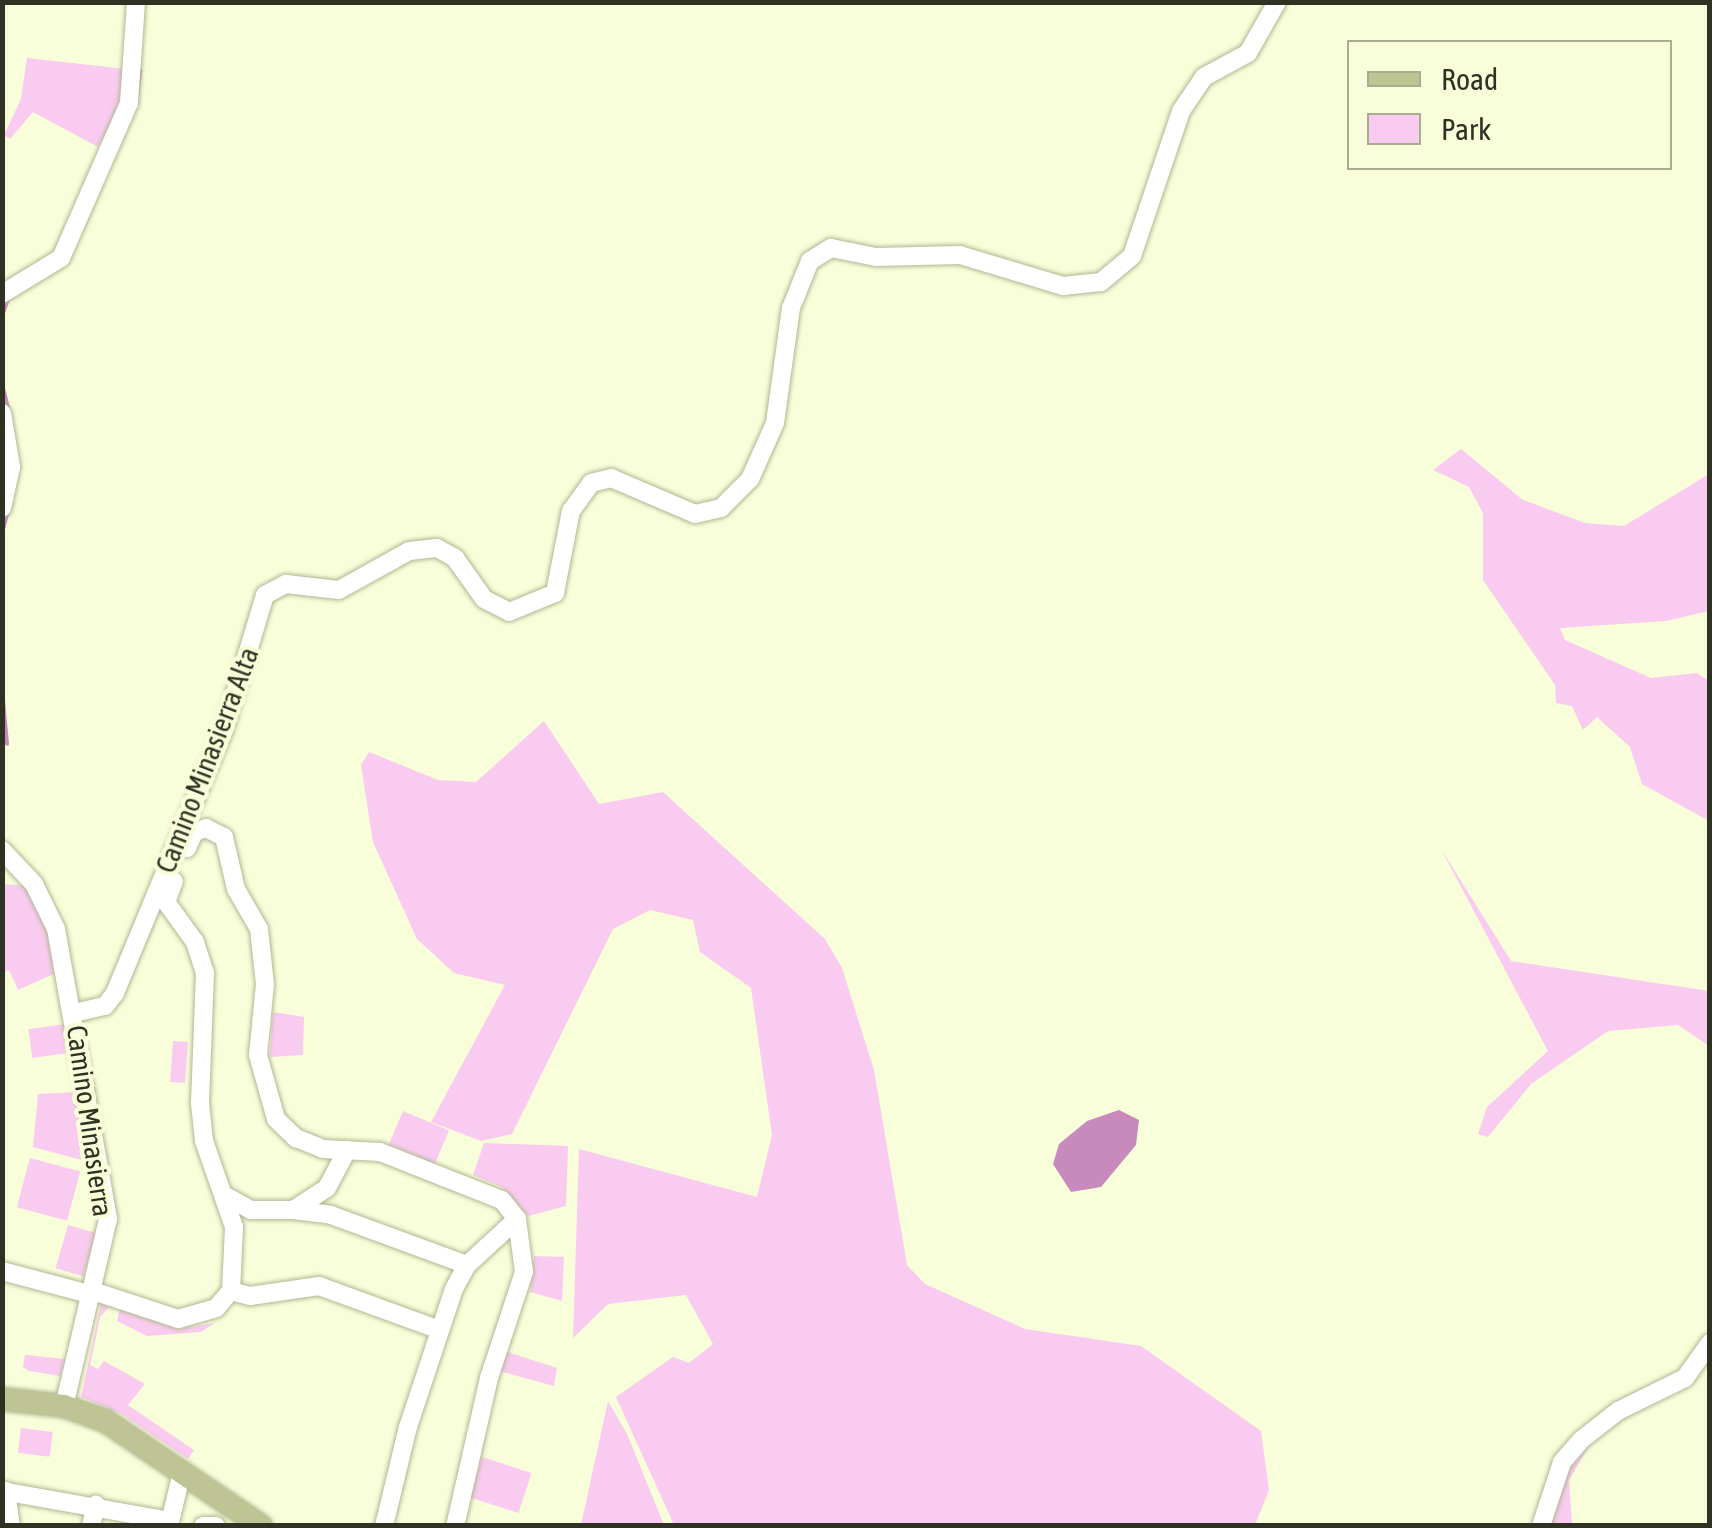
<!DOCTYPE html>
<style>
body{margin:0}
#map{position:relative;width:1712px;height:1528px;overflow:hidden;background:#f8fed9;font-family:"Asap Condensed",sans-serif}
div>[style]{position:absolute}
.green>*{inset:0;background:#facbf0;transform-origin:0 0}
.water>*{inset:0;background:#c88abc}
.stream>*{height:4px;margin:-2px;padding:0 2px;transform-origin:2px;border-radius:2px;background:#c88abc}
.roads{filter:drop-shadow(0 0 2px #b1b693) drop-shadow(0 0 2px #b1b693)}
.minor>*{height:18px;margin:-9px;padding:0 9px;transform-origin:9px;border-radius:9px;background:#fff}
.major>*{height:22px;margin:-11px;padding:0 11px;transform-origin:11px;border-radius:11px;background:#bfc494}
span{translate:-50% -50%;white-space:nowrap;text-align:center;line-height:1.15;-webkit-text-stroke:9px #f8fed9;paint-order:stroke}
.street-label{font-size:28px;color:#2f3123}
.frame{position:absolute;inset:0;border:5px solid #2f3123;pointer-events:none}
.legend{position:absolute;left:1347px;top:40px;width:325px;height:130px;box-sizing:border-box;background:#f8fed9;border:2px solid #a8ac90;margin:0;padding:12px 18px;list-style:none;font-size:30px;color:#2f3123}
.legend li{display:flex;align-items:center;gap:20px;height:50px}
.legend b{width:50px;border:2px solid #a8ac90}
</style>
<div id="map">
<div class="green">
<div style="clip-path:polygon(27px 58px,126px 69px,117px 111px,98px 147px,33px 112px,10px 139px,4px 135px,21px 99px)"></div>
<div style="clip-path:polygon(1461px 449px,1523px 500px,1585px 523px,1624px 526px,1709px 474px,1709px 611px,1666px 621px,1560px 628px,1565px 640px,1651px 678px,1697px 673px,1709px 681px,1709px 821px,1642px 784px,1630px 747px,1597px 717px,1583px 730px,1572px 706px,1556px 703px,1555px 685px,1483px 580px,1483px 513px,1469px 487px,1433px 470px)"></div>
<div style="clip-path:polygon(544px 721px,599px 804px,663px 792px,825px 939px,842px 968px,874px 1070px,907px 1265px,925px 1284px,1025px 1329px,1141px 1346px,1261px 1431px,1269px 1490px,1255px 1525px,674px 1525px,616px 1397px,673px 1357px,689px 1363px,713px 1344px,686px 1295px,608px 1304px,573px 1338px,579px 1149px,757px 1197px,772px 1135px,751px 988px,700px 952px,693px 920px,650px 910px,613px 929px,512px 1134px,481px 1141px,431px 1122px,505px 985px,454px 973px,417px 939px,373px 842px,361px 765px,369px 752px,438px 780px,476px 782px)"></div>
<div style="clip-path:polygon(1441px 849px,1511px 961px,1709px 991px,1709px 1046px,1678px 1025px,1608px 1031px,1531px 1084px,1488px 1137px,1478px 1134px,1487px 1107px,1548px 1051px)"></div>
<div style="clip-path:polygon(2px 884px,28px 886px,49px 924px,58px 972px,18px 990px,9px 970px,3px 973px)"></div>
<div style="clip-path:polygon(273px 1012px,304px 1017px,303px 1055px,270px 1057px)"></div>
<div style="left:66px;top:1024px;width:29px;height:38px;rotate:82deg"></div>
<div style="left:173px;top:1041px;width:15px;height:41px;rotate:4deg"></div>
<div style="clip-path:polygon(77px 1092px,89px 1162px,33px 1147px,38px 1094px)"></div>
<div style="left:403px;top:1111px;width:50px;height:36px;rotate:23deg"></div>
<div style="clip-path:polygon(484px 1143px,568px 1146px,566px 1206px,528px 1216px,502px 1187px,473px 1175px)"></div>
<div style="left:30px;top:1158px;width:52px;height:51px;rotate:15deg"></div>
<div style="left:68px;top:1225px;width:29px;height:45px;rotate:16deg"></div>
<div style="clip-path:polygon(534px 1256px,564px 1257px,562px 1301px,530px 1292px)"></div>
<div style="clip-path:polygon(101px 1304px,109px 1307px,100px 1317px,90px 1365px,98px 1369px,104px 1361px,145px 1384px,128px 1405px,194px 1450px,188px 1459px,120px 1413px,81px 1397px)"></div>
<div style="clip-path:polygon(120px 1309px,177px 1329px,215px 1323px,201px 1332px,147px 1336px,117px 1321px)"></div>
<div style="clip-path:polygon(505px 1351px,557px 1368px,554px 1386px,499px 1371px)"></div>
<div style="clip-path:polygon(25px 1355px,65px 1359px,60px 1376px,29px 1371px,23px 1367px)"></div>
<div style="clip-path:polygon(608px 1401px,627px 1434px,664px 1525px,581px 1525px)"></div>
<div style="left:21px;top:1428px;width:32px;height:25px;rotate:7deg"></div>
<div style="clip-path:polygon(1598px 1430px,1569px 1480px,1572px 1525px,1547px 1526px,1566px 1468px)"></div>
<div style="left:482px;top:1457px;width:52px;height:42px;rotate:18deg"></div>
</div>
<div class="water">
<div style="clip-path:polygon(1119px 1110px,1139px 1120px,1136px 1145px,1101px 1187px,1071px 1192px,1053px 1164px,1059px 1144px,1087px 1121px)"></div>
</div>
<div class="stream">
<div style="left:136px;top:105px;width:35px;rotate:-83deg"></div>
<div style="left:2px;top:316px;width:18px;rotate:-71deg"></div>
<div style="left:2px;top:384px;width:25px;rotate:76deg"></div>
<div style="left:2px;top:533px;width:23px;rotate:-75deg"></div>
<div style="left:2px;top:689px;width:55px;rotate:84.8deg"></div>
</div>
<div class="roads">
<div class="minor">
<div style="left:2px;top:294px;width:69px;rotate:-31.4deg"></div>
<div style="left:61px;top:258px;width:169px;rotate:-66.3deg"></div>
<div style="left:129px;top:103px;width:101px;rotate:-86deg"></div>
<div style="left:2px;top:413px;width:55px;rotate:80.5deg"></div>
<div style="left:11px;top:467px;width:42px;rotate:102.4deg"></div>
<div style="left:187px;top:848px;width:17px;rotate:-66deg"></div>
<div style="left:194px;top:832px;width:13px;rotate:-18deg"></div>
<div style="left:206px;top:828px;width:20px;rotate:27deg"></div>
<div style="left:224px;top:837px;width:53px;rotate:77deg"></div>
<div style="left:236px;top:889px;width:46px;rotate:60.1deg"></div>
<div style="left:259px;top:929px;width:55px;rotate:83.8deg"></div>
<div style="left:265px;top:984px;width:71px;rotate:95.6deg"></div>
<div style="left:258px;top:1055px;width:66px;rotate:74.3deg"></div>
<div style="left:276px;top:1119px;width:28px;rotate:44deg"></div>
<div style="left:296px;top:1138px;width:29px;rotate:22deg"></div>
<div style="left:323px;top:1149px;width:57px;rotate:3deg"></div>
<div style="left:380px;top:1152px;width:131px;rotate:21.5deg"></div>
<div style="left:502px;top:1200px;width:24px;rotate:52deg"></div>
<div style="left:517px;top:1219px;width:53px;rotate:82.5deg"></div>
<div style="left:524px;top:1272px;width:112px;rotate:108.3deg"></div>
<div style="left:489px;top:1378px;width:152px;rotate:102.9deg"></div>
<div style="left:2px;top:850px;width:47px;rotate:46.7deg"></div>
<div style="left:34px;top:884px;width:50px;rotate:63.9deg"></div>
<div style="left:56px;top:929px;width:295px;rotate:79.8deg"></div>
<div style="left:108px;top:1219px;width:192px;rotate:103.2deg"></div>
<div style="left:74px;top:1013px;width:32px;rotate:-13deg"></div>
<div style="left:105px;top:1006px;width:16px;rotate:-52deg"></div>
<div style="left:115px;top:993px;width:285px;rotate:-67.5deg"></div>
<div style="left:224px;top:730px;width:141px;rotate:-73.1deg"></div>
<div style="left:265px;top:595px;width:24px;rotate:-28deg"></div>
<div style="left:286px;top:584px;width:53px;rotate:6.5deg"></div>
<div style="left:339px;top:590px;width:80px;rotate:-29.1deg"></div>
<div style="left:409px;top:551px;width:28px;rotate:-6deg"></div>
<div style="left:437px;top:548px;width:21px;rotate:29deg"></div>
<div style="left:455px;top:558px;width:50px;rotate:54.7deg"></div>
<div style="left:484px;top:599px;width:28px;rotate:27deg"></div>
<div style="left:509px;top:612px;width:50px;rotate:-22.4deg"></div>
<div style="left:555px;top:593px;width:84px;rotate:-79deg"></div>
<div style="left:571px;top:511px;width:34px;rotate:-54deg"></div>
<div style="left:591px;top:483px;width:21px;rotate:-14deg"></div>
<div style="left:611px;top:478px;width:91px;rotate:23.2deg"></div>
<div style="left:695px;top:514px;width:27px;rotate:-13deg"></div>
<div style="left:721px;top:508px;width:41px;rotate:-45deg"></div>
<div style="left:750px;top:479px;width:61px;rotate:-65.9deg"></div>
<div style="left:775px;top:423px;width:116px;rotate:-82.1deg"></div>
<div style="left:791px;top:308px;width:51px;rotate:-68deg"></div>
<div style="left:810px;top:261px;width:25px;rotate:-32deg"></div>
<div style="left:831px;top:248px;width:46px;rotate:11.3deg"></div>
<div style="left:876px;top:257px;width:84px;rotate:-1.4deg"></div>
<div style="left:960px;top:255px;width:108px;rotate:16.8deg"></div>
<div style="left:1063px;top:286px;width:38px;rotate:-6deg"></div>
<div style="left:1101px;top:282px;width:40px;rotate:-40deg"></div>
<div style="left:1132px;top:256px;width:153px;rotate:-71.3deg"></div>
<div style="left:1181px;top:111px;width:41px;rotate:-55.9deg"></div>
<div style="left:1204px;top:77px;width:50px;rotate:-28.6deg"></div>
<div style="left:1248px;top:53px;width:59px;rotate:-60.4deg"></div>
<div style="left:224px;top:1195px;width:31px;rotate:29deg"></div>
<div style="left:251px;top:1210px;width:42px"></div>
<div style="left:293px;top:1210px;width:40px;rotate:-32.9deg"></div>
<div style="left:327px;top:1188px;width:43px;rotate:-62.2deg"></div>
<div style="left:293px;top:1210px;width:38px;rotate:7deg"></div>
<div style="left:331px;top:1215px;width:145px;rotate:20.2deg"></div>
<div style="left:2px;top:1271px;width:90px;rotate:14.8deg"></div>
<div style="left:90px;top:1290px;width:93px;rotate:18.2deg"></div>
<div style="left:178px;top:1319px;width:40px;rotate:-16deg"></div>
<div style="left:216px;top:1308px;width:23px;rotate:-49deg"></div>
<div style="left:231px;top:1291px;width:64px;rotate:-87.3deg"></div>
<div style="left:234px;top:1227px;width:91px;rotate:-109.2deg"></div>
<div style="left:204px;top:1141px;width:38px;rotate:-96deg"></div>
<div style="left:200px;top:1103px;width:130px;rotate:-87.8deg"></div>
<div style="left:205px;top:973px;width:33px;rotate:-108deg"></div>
<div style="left:195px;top:942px;width:49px;rotate:-125.9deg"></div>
<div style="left:166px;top:902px;width:22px;rotate:-69deg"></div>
<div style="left:231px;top:1291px;width:20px;rotate:15deg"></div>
<div style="left:250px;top:1296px;width:70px;rotate:-8.2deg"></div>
<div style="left:319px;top:1286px;width:126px;rotate:20deg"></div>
<div style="left:2px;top:1491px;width:171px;rotate:10.1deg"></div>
<div style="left:6px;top:1491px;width:35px;rotate:82deg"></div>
<div style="left:91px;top:1526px;width:22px;rotate:-77deg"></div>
<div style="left:169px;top:1526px;width:56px;rotate:-76.5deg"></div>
<div style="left:203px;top:1526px;width:13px"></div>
<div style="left:384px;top:1526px;width:102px;rotate:-76.4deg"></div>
<div style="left:408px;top:1427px;width:145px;rotate:-71.6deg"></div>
<div style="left:454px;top:1289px;width:27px;rotate:-62deg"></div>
<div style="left:467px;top:1265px;width:68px;rotate:-42.6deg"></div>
<div style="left:1541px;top:1526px;width:67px;rotate:-71.8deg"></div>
<div style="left:1562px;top:1462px;width:29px;rotate:-49deg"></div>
<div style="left:1581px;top:1440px;width:47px;rotate:-38.1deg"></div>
<div style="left:1618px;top:1411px;width:75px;rotate:-26.2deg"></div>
<div style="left:1685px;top:1378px;width:43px;rotate:-54.5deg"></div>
</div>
<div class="major">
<div style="left:2px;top:1399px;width:62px;rotate:6.4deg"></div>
<div style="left:64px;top:1406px;width:45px;rotate:19.7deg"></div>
<div style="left:106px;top:1421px;width:187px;rotate:34.1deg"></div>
</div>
</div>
<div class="street-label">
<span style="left:207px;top:760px;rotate:-69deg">Camino Minasierra Alta</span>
<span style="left:90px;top:1121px;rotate:82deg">Camino Minasierra</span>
</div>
<div class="frame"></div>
<ul class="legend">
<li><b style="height:12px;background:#bfc494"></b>Road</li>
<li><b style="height:28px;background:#facbf0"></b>Park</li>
</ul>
</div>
